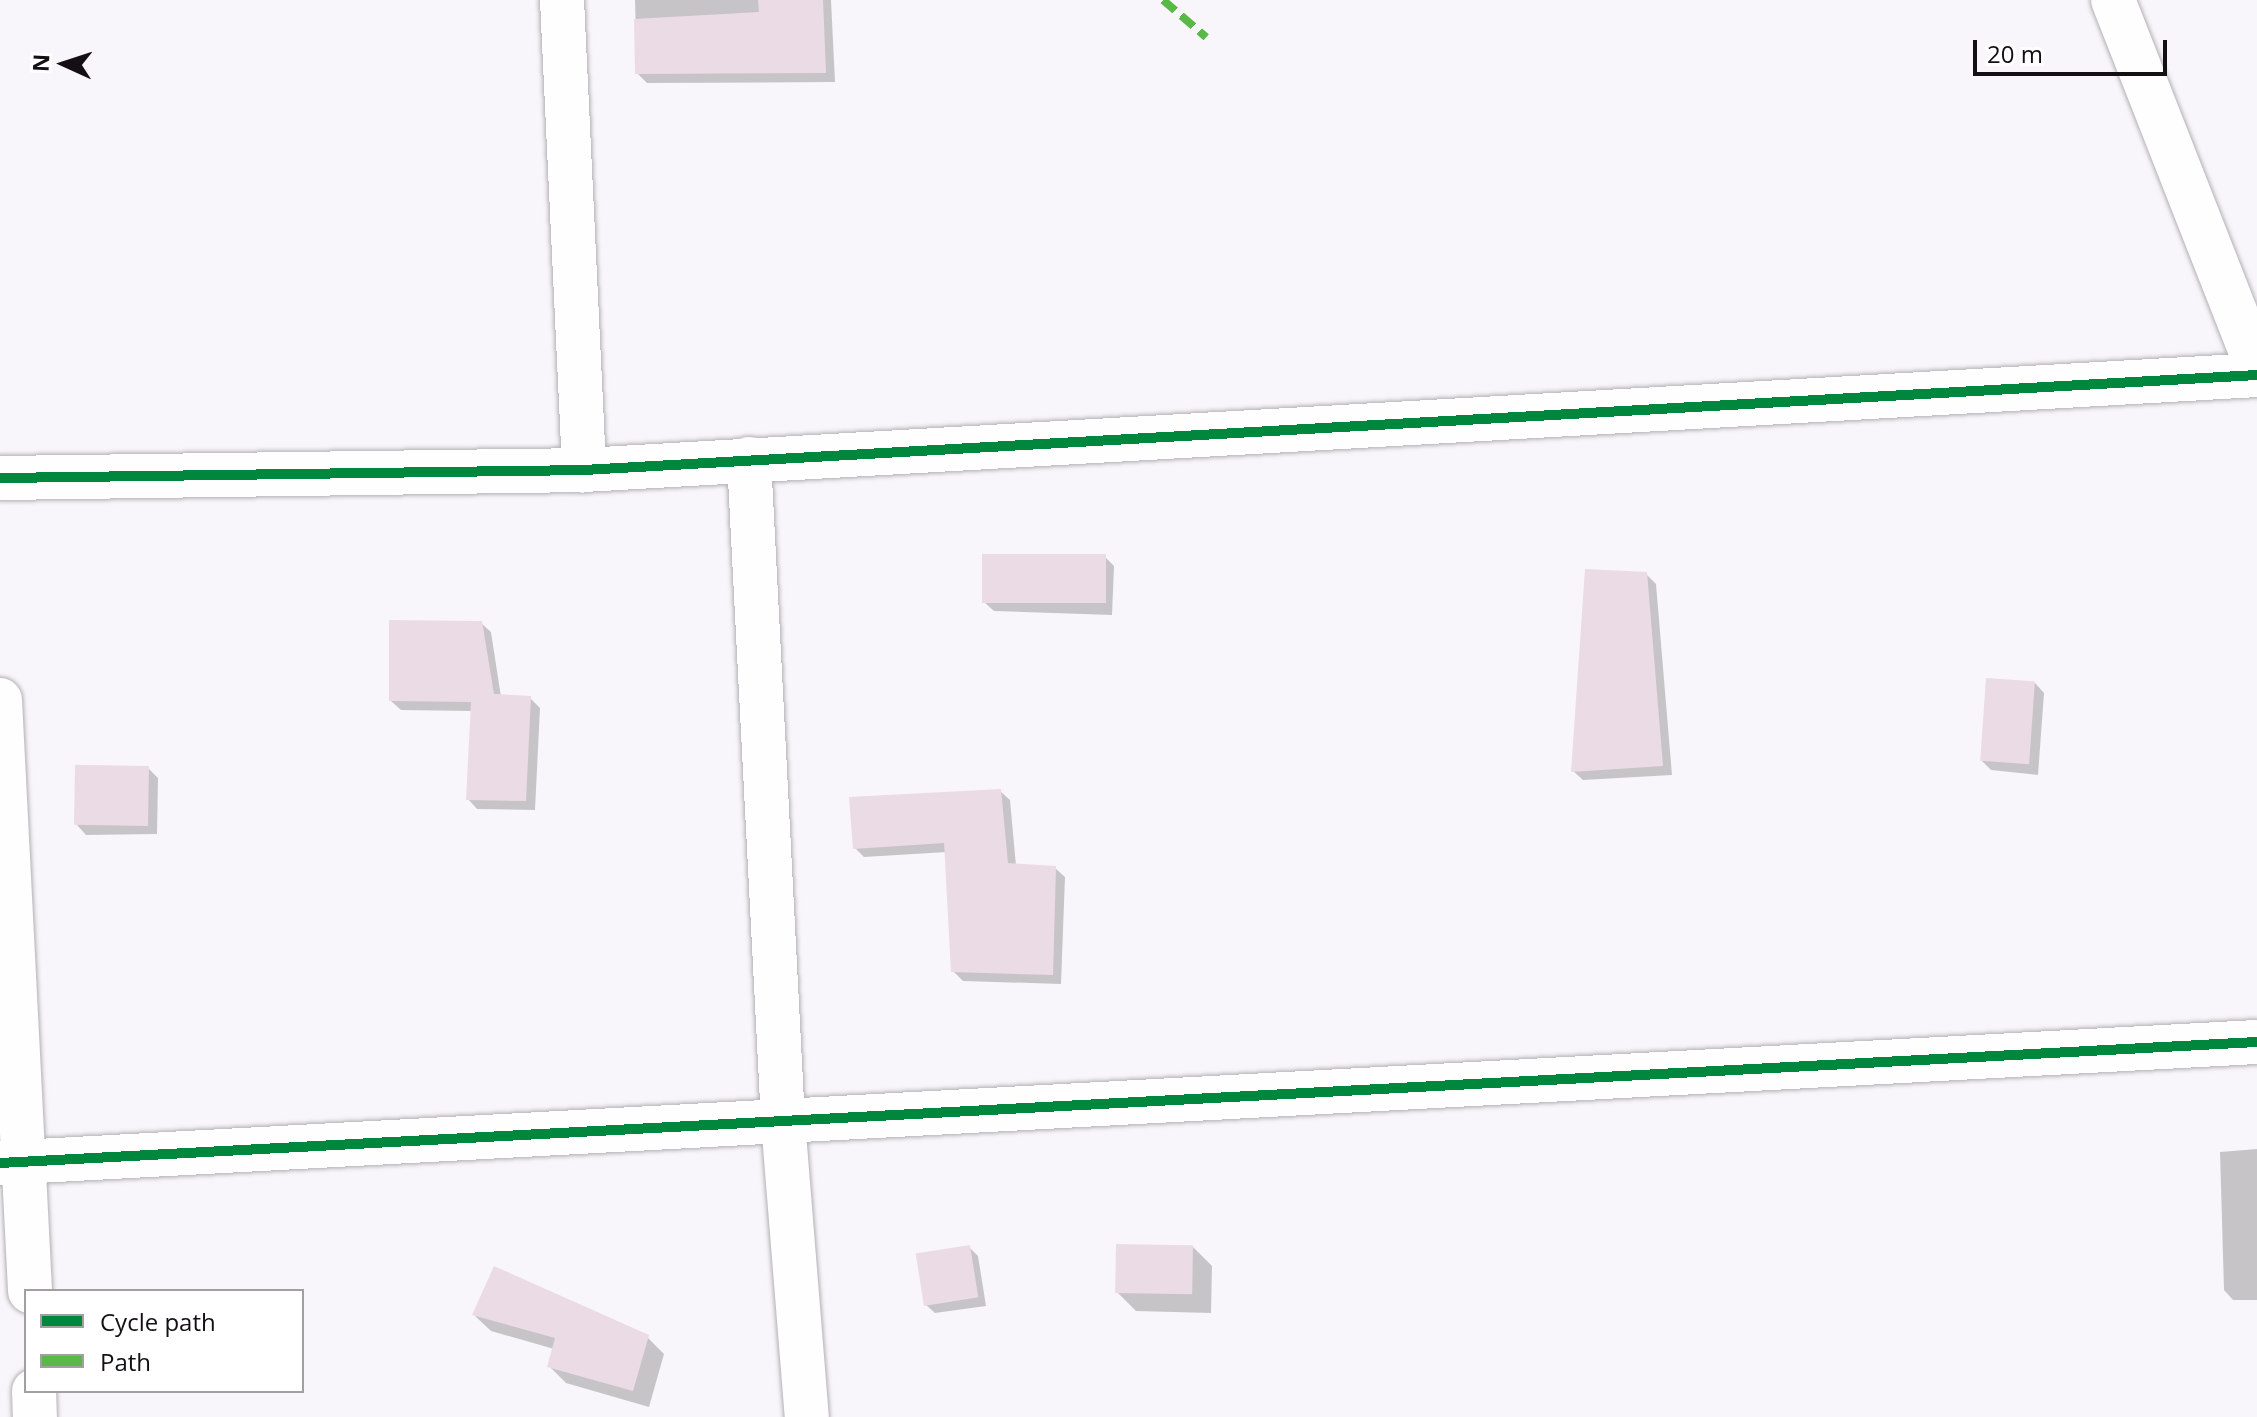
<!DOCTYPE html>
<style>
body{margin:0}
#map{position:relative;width:2257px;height:1417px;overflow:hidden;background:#f9f6fb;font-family:"Open Sans",sans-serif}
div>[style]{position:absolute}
.shadow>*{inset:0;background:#0003}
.building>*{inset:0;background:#ebdbe5;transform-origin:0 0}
.roads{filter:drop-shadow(0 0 2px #b3b0b5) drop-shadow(0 0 2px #b3b0b5)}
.street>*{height:44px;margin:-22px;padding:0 22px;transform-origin:22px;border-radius:22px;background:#fefefe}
.quiet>*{height:8px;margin-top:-4px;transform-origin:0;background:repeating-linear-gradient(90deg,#58b947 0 16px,transparent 0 24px)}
.cycleway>*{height:10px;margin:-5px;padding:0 5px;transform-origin:5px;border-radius:5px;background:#00873e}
span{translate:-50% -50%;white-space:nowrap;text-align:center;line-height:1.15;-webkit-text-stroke:6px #fff;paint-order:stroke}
.legend{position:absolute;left:24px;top:1289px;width:280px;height:104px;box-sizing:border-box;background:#fff;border:2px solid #a19fa1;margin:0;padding:10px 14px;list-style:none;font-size:24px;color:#130f15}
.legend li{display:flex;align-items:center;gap:16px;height:40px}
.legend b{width:40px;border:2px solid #a19fa1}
.north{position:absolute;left:24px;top:24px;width:80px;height:80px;-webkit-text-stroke:6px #fff;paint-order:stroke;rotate:273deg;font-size:22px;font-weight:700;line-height:32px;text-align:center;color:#130f15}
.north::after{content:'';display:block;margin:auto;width:28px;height:36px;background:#130f15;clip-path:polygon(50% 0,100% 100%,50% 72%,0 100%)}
.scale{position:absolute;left:1973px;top:40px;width:194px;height:36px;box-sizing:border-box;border:4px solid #130f15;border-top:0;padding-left:10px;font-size:24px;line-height:28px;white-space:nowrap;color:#130f15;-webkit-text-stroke:6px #fff;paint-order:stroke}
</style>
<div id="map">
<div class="shadow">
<div style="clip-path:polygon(635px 0,831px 0,835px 82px,647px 83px,637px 73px)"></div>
<div style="clip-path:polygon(1105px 557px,1114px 566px,1112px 615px,994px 611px,984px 602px)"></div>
<div style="clip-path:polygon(1646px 574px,1656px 584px,1672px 775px,1583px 780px,1573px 771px)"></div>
<div style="clip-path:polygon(481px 623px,491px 632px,501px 697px,530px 698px,540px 708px,535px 810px,477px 809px,468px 799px,472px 711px,401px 710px,391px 701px)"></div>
<div style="clip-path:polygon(2035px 683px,2044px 693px,2038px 775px,1991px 770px,1982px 761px)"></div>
<div style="clip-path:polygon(148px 768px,158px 778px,157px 834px,86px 835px,77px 825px)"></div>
<div style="clip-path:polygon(1000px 791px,1010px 800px,1016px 866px,1055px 868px,1065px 877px,1061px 984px,963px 981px,953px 971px,947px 852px,864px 857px,855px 848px)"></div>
<div style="clip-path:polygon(2257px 1149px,2257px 1300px,2233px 1300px,2224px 1290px,2220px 1152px)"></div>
<div style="clip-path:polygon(969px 1247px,978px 1256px,986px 1306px,935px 1313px,925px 1304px)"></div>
<div style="clip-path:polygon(1193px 1247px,1212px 1266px,1211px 1313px,1136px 1311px,1117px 1292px)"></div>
<div style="clip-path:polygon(474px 1315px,647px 1337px,664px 1354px,649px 1407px,566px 1383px,549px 1366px,554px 1349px,491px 1331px)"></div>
</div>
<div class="building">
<div style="clip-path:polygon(758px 0,823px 0,826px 73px,635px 74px,634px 19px,759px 12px)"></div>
<div style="left:982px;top:554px;width:124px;height:49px"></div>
<div style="clip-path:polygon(1585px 569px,1647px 572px,1663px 766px,1571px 772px)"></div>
<div style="clip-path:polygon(389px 620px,482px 621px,494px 694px,531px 696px,526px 801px,466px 800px,471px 702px,389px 701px)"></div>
<div style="left:1986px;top:678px;width:49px;height:83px;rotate:4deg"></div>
<div style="left:149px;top:766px;width:60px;height:74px;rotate:91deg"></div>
<div style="clip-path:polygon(1001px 789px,1008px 863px,1056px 866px,1053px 975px,951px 972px,944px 843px,853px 849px,849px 797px)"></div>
<div style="left:1116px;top:1244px;width:77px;height:49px;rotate:1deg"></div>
<div style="left:970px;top:1245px;width:53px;height:55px;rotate:81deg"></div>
<div style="clip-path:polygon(494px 1266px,649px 1335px,633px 1391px,547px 1367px,555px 1338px,472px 1315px)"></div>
</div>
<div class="roads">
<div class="street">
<div style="left:562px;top:0;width:471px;rotate:87.3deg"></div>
<div style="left:2113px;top:0;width:394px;rotate:68.6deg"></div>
<div style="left:749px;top:459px;width:663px;rotate:87.06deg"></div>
<div style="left:783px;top:1121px;width:297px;rotate:85.4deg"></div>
<div style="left:0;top:478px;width:584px;rotate:-0.78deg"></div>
<div style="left:584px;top:470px;width:1676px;rotate:-3.25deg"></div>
<div style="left:0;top:700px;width:592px;rotate:87.09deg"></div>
<div style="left:0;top:1163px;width:2260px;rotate:-3.07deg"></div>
<div style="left:34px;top:1391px;width:26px;rotate:88deg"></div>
</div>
</div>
<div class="quiet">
<div style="left:1163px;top:0;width:57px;rotate:40.7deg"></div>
</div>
<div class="cycleway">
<div style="left:0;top:478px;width:584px;rotate:-0.78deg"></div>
<div style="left:584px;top:470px;width:1676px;rotate:-3.25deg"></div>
<div style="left:0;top:1163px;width:2260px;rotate:-3.07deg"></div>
</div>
<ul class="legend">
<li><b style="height:10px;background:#00873e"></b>Cycle path</li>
<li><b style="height:10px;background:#58b947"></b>Path</li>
</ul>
<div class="north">N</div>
<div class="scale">20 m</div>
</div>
